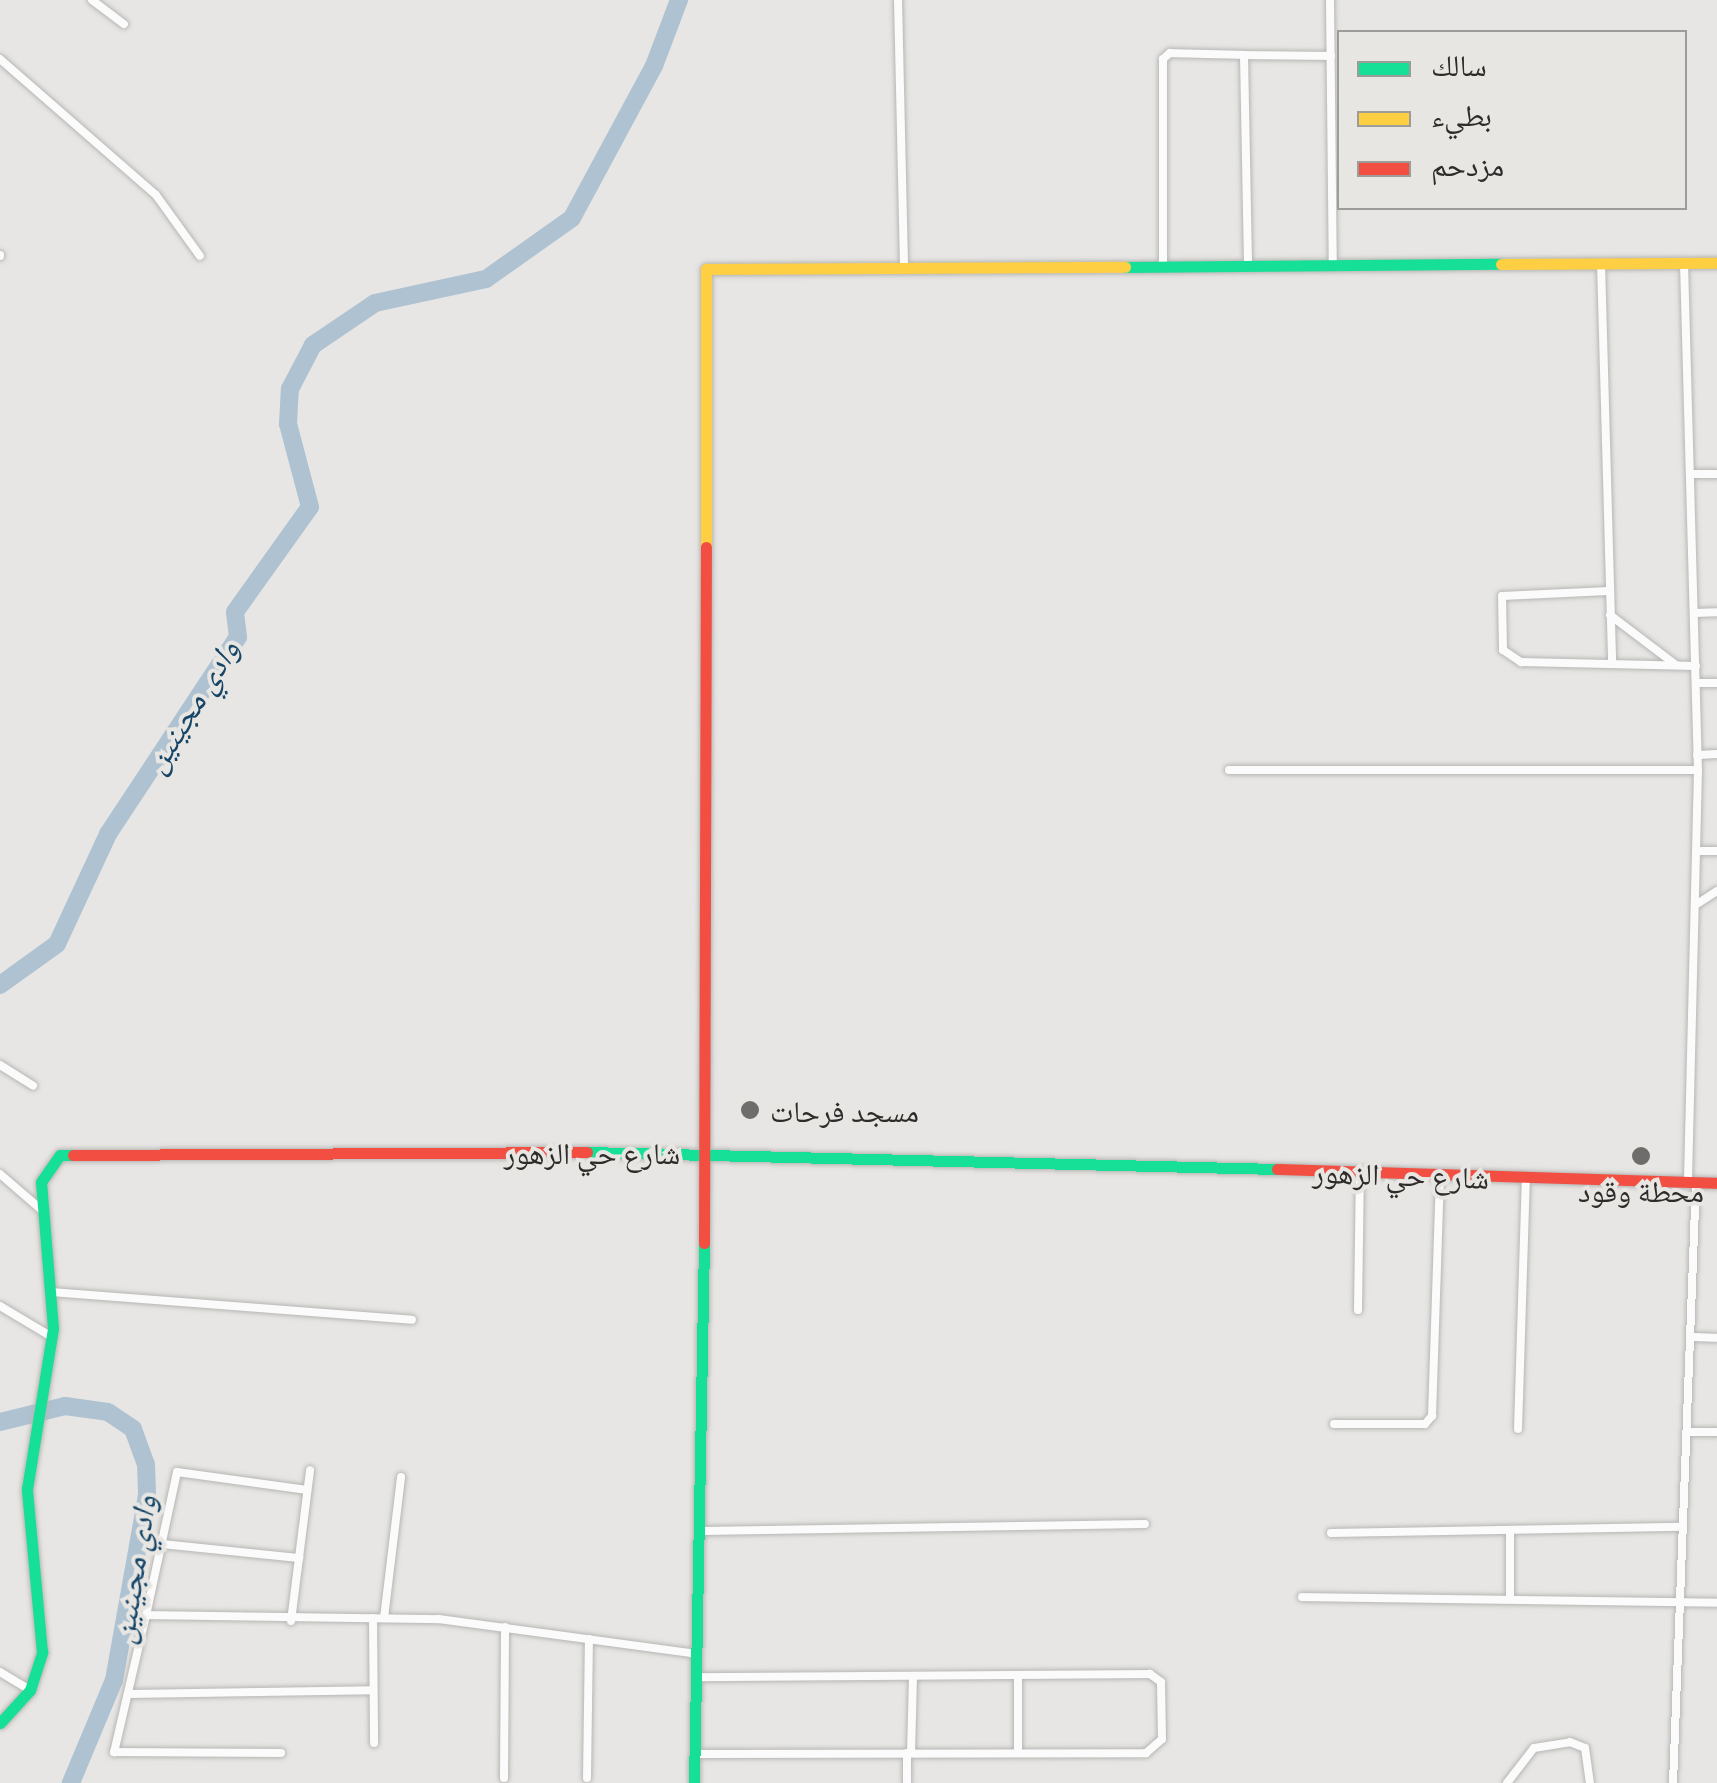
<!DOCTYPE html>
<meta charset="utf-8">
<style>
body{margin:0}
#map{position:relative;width:1717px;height:1783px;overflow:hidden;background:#e7e6e4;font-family:"Exo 2","Noto Naskh Arabic",sans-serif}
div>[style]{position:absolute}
.river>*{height:18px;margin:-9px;padding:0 9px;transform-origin:9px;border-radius:9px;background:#aec2d1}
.roads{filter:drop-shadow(0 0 2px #b6b6b4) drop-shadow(0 0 2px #b6b6b4)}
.street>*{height:8px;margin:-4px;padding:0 4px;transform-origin:4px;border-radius:4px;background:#fbfbfb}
.fast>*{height:11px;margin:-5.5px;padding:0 5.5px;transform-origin:5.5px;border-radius:5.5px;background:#16e098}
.slow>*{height:11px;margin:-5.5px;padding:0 5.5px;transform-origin:5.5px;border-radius:5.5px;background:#ffcf43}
.jam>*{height:11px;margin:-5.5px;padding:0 5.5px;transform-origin:5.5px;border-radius:5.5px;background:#f24e42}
.dots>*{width:28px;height:28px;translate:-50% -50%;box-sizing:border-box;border:5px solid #e8e6e3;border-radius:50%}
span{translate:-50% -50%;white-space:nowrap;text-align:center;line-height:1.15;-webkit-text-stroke:8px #e8e6e3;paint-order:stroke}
.poi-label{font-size:30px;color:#2d2c2b}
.left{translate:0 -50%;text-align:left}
.street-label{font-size:30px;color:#2d2c2b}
.water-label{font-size:32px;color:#154567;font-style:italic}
.legend{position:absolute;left:1337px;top:30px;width:350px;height:180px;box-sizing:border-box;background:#e8e6e3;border:2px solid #9d9c99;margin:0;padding:12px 18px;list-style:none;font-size:30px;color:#2d2c2b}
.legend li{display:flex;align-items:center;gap:20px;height:50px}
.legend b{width:50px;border:2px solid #9d9c99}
</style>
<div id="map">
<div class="river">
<div style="left:0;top:985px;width:70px;rotate:-35.7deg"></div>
<div style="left:57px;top:944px;width:121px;rotate:-65.1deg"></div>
<div style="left:108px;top:834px;width:236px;rotate:-56.6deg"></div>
<div style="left:238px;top:637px;width:25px;rotate:-97deg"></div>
<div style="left:235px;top:612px;width:129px;rotate:-54.5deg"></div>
<div style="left:310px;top:507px;width:86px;rotate:-104.8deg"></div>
<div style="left:288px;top:424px;width:35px;rotate:-87deg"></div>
<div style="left:290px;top:389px;width:50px;rotate:-62.4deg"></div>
<div style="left:313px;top:345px;width:75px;rotate:-34.1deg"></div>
<div style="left:375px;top:303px;width:114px;rotate:-12.2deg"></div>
<div style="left:486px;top:279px;width:105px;rotate:-35.3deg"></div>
<div style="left:572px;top:218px;width:173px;rotate:-61.7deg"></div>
<div style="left:654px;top:66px;width:71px;rotate:-69.3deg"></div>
<div style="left:0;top:1422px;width:67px;rotate:-13.8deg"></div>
<div style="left:65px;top:1406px;width:43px;rotate:7.9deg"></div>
<div style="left:108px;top:1412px;width:30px;rotate:34deg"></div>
<div style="left:133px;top:1429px;width:37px;rotate:70deg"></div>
<div style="left:146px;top:1464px;width:31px;rotate:88deg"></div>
<div style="left:147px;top:1495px;width:188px;rotate:100.1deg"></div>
<div style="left:114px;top:1680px;width:112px;rotate:112.7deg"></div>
</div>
<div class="roads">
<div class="street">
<div style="left:92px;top:0;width:40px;rotate:37deg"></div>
<div style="left:898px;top:0;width:267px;rotate:88.7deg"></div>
<div style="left:1330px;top:0;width:265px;rotate:89.4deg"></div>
<div style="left:1244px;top:55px;width:87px;rotate:0.7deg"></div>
<div style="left:0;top:59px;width:207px;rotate:41.1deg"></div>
<div style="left:156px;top:195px;width:75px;rotate:54.2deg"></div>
<div style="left:0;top:256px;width:1px;rotate:-90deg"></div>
<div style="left:1601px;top:263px;width:400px;rotate:88.4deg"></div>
<div style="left:1684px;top:263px;width:507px;rotate:88.42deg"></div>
<div style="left:1698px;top:770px;width:412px;rotate:91.4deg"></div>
<div style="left:1163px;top:266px;width:207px;rotate:-90deg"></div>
<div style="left:1163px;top:59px;width:9px;rotate:-41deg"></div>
<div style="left:1170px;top:53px;width:74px;rotate:1.5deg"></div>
<div style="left:1244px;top:55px;width:210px;rotate:88.9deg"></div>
<div style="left:1690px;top:474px;width:27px"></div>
<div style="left:1608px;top:591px;width:106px;rotate:177.3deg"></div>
<div style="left:1502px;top:596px;width:54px;rotate:88.9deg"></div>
<div style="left:1503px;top:650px;width:22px;rotate:34deg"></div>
<div style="left:1521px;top:662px;width:175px;rotate:1.3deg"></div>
<div style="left:1694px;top:613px;width:23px;rotate:-2deg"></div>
<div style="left:1610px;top:615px;width:83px;rotate:37.1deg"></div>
<div style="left:1697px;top:683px;width:20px"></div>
<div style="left:1697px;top:755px;width:20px;rotate:-3deg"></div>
<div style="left:1229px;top:770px;width:469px"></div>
<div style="left:1697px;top:851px;width:20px"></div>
<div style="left:1697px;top:904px;width:24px;rotate:-33deg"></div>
<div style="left:0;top:1065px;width:39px;rotate:32deg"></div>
<div style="left:0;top:1174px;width:58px;rotate:40.8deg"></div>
<div style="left:51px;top:1292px;width:362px;rotate:4.4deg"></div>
<div style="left:0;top:1306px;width:61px;rotate:30.8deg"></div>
<div style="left:1358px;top:1310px;width:137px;rotate:-89.2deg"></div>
<div style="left:1691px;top:1337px;width:26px;rotate:2deg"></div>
<div style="left:1334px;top:1424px;width:91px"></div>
<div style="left:1425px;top:1424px;width:11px;rotate:-49deg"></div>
<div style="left:1432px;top:1416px;width:241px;rotate:-88.1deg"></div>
<div style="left:1518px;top:1429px;width:252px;rotate:-88.2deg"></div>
<div style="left:1688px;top:1432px;width:29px"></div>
<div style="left:307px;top:1490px;width:131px;rotate:-172.1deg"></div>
<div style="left:177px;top:1472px;width:146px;rotate:102.2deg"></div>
<div style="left:146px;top:1615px;width:293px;rotate:0.8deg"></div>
<div style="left:439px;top:1619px;width:260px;rotate:7.7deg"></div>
<div style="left:703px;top:1531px;width:442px;rotate:-0.9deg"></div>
<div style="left:1331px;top:1533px;width:352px;rotate:-1deg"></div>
<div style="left:161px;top:1544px;width:139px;rotate:5.8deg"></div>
<div style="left:1302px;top:1597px;width:415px;rotate:0.8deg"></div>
<div style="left:1510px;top:1599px;width:69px;rotate:-90deg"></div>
<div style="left:146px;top:1615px;width:141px;rotate:103.1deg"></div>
<div style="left:114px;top:1752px;width:167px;rotate:0.3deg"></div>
<div style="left:373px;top:1618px;width:125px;rotate:89.5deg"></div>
<div style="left:384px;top:1618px;width:142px;rotate:-83.1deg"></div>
<div style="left:291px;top:1621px;width:152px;rotate:-82.8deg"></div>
<div style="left:0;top:1672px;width:35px;rotate:31deg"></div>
<div style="left:129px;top:1694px;width:244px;rotate:-0.9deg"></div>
<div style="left:907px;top:1753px;width:30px;rotate:90deg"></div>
<div style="left:911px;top:1753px;width:74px;rotate:-88.5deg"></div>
<div style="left:1018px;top:1753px;width:75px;rotate:-90deg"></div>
<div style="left:694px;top:1754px;width:452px;rotate:-0.1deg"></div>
<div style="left:1146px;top:1753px;width:21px;rotate:-41deg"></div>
<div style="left:1162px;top:1739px;width:57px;rotate:-91deg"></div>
<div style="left:1161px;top:1682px;width:14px;rotate:-144deg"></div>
<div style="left:1150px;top:1674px;width:454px;rotate:179.6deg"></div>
<div style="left:504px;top:1778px;width:151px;rotate:-89.6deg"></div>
<div style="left:587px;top:1778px;width:139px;rotate:-89.2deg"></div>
<div style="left:1507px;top:1783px;width:44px;rotate:-52.4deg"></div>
<div style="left:1534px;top:1748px;width:36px;rotate:-9deg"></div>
<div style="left:1570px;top:1742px;width:16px;rotate:22deg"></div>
<div style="left:1585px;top:1748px;width:35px;rotate:82deg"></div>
<div style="left:1673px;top:1783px;width:601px;rotate:-87.81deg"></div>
</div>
<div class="fast">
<div style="left:1125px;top:267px;width:376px;rotate:-0.5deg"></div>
<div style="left:587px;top:1152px;width:690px;rotate:1.41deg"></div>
<div style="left:0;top:1723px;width:45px;rotate:-47.7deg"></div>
<div style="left:30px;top:1690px;width:40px;rotate:-72deg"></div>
<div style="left:42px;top:1652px;width:164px;rotate:-95.3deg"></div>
<div style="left:27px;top:1489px;width:163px;rotate:-80.8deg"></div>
<div style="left:53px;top:1328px;width:146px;rotate:-94.7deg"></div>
<div style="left:41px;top:1182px;width:33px;rotate:-55deg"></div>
<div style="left:60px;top:1155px;width:13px"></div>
<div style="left:694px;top:1783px;width:540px;rotate:-88.94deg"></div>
</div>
<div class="slow">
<div style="left:1501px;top:264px;width:216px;rotate:-0.3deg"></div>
<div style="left:706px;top:547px;width:278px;rotate:-90deg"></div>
<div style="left:706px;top:269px;width:419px;rotate:-0.3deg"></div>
</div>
<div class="jam">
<div style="left:73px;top:1155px;width:514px;rotate:-0.33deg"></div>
<div style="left:1277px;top:1169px;width:440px;rotate:1.8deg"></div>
<div style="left:704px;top:1243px;width:696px;rotate:-89.84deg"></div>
</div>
</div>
<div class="dots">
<div style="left:750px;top:1110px;background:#6e6d6c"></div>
<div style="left:1641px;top:1156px;background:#6e6d6c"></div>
</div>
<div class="poi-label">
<span class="left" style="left:770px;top:1110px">مسجد فرحات</span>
<span style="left:1641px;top:1190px">محطة وقود</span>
</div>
<div class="street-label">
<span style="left:592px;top:1152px">شارع حي الزهور</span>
<span style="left:1401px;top:1174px;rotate:2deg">شارع حي الزهور</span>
</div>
<div class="water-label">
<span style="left:190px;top:705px;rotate:-58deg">وادي مجينين</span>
<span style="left:132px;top:1569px;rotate:-81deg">وادي مجينين</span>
</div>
<ul class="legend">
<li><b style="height:12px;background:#16e098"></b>سالك</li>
<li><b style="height:12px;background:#ffcf43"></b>بطيء</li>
<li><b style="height:12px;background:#f24e42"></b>مزدحم</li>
</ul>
</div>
